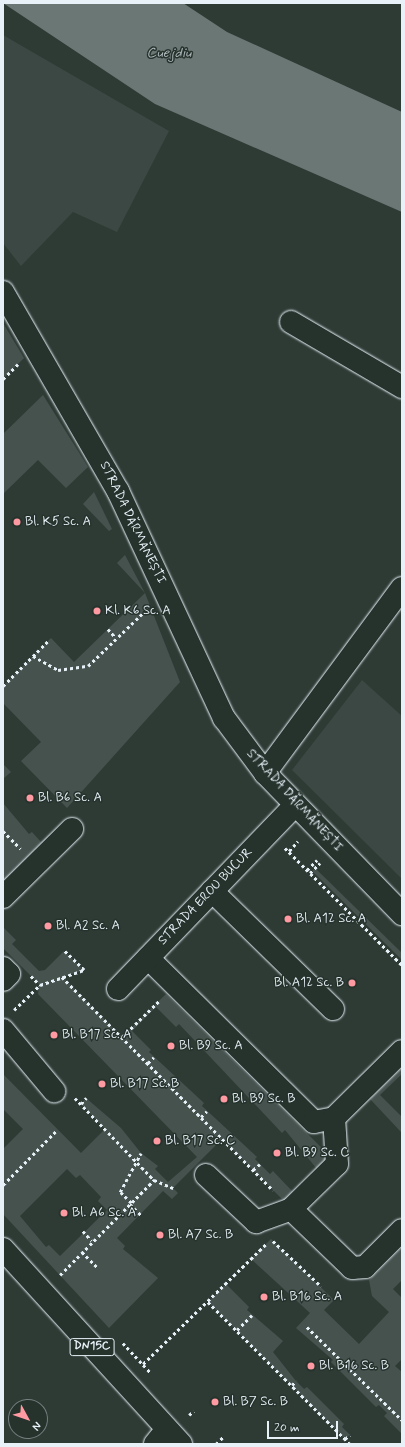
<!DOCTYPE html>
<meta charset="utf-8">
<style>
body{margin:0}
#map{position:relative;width:405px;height:1447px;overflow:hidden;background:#2e3b35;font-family:Mynerve,sans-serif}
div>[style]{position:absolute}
.built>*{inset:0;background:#3b4843}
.green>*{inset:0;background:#45524e}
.water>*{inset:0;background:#6b7775}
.path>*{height:2.5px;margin-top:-1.25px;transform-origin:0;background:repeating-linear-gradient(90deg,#e8f1f8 0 3px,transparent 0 6px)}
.roads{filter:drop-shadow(0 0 1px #e8f1f8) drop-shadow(0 0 1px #e8f1f8)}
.minor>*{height:22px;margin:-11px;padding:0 11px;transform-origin:11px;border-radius:11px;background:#26332d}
.major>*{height:22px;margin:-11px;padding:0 11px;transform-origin:11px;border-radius:11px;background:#26332d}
.dots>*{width:11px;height:11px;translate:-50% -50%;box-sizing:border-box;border:2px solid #26332d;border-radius:50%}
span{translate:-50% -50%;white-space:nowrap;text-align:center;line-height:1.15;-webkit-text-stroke:3px #26332d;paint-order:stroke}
.shield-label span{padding:1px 3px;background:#26332d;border:1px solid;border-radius:3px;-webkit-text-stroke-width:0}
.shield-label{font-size:12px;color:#e8f1f8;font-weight:700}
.poi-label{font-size:13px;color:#e8f1f8}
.left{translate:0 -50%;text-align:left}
.right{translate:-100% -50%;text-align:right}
.street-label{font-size:13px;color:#e8f1f8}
.water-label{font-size:14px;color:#b0babd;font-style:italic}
.frame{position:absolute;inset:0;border:4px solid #e8f1f8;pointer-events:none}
.north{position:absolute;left:8px;top:1399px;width:40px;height:40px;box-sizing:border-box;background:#26332d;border:1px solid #747f7e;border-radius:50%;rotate:130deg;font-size:11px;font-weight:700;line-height:16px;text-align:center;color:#e8f1f8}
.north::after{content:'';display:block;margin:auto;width:14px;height:18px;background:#ff9aa2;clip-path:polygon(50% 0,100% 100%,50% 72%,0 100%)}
.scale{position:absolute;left:267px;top:1421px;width:71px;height:18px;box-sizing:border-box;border:2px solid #e8f1f8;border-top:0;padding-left:5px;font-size:12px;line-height:14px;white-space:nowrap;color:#e8f1f8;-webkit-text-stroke:3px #26332d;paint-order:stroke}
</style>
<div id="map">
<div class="built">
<div style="clip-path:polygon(3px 35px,169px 131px,117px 232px,73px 212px,21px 266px,3px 243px)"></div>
<div style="clip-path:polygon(362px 680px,402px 716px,402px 879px,292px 770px)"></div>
</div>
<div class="green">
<div style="clip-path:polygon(3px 323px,24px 358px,3px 379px)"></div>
<div style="clip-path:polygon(43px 395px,88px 467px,66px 488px,38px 460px,3px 494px,3px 434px)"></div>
<div style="clip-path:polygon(94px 492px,112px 529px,109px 531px,83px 504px)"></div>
<div style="clip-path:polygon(125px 555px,145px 593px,180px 682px,67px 808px,21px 761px,41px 742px,3px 703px,3px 686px,51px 638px,74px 662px,145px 593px,117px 563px)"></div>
<div style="clip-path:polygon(3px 764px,11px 772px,3px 779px)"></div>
<div style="clip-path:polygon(3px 803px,29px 834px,32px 832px,41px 842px,57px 828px,61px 832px,3px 889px)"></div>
<div style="clip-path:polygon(315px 868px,402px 953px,402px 960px,312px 871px)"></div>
<div style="clip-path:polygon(evenodd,4px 928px,16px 940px,12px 944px,39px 971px,45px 970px,64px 951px,84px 970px,63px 977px,122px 1037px,166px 994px,330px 1156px,317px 1169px,285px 1130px,282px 1133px,179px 1024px,176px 1027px,156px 1007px,132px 1031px,151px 1050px,149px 1052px,204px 1103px,202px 1106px,257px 1157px,255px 1159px,270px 1174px,273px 1171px,293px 1192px,284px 1201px,222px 1139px,173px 1188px,178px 1193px,172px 1199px,163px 1191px,117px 1238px,125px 1246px,123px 1249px,158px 1278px,109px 1328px,3px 1214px,3px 1149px,23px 1129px,3px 1109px,3px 1074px,81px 1153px,105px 1129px,81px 1104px,86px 1098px,121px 1128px,141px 1153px,158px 1166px,155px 1169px,168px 1182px,197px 1157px,38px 994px,39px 984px,3px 948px,4px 928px,67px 1169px,76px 1178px,80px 1175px,101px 1197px,98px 1201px,107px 1210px,60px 1256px,49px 1245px,46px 1247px,20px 1216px,67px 1169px)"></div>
<div style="clip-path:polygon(402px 1068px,402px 1074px,380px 1095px,402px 1117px,401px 1132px,370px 1099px)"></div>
<div style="clip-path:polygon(271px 1239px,334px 1300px,324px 1310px,359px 1344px,389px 1312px,372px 1296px,369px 1280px,402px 1247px,402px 1280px,393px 1289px,402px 1298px,402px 1359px,395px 1366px,402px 1372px,402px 1434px,384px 1416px,387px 1413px,379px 1405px,376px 1407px,331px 1362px,333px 1360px,296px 1328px,310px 1313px,251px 1259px)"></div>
<div style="clip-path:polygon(226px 1284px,249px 1307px,247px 1310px,283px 1341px,273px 1352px,296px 1381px,304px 1389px,307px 1387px,344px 1424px,342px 1427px,350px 1435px,345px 1439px,208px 1302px)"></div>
</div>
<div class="water">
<div style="clip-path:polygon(3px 3px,183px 3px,227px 32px,402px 112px,402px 212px,155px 104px)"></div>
</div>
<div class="path">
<div style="left:3px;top:379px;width:21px;rotate:-45deg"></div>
<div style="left:108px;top:629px;width:12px;rotate:48deg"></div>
<div style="left:33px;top:656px;width:29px;rotate:29deg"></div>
<div style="left:58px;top:670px;width:30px;rotate:-8deg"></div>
<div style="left:88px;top:666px;width:83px;rotate:-44deg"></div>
<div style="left:3px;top:686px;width:66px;rotate:-45deg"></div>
<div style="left:3px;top:831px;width:25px;rotate:45deg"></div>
<div style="left:285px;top:848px;width:165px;rotate:45deg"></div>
<div style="left:289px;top:851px;width:13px;rotate:-48deg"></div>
<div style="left:307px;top:870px;width:14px;rotate:-45deg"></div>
<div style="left:310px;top:873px;width:14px;rotate:-45deg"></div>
<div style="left:31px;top:976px;width:13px;rotate:45deg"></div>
<div style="left:62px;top:977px;width:300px;rotate:45.3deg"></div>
<div style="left:14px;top:1010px;width:36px;rotate:-44deg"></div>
<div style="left:40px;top:985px;width:46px;rotate:-18.8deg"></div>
<div style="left:84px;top:970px;width:28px;rotate:-136deg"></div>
<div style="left:122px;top:1037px;width:52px;rotate:-44.2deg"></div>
<div style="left:148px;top:1063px;width:8px;rotate:-45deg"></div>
<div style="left:75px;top:1098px;width:114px;rotate:46.1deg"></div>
<div style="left:154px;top:1180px;width:21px;rotate:23deg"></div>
<div style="left:81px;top:1104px;width:8px;rotate:-50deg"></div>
<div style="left:201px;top:1117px;width:8px;rotate:-45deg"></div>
<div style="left:253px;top:1170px;width:9px;rotate:-41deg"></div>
<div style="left:3px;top:1185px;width:78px;rotate:-45.5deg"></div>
<div style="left:131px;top:1203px;width:16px;rotate:-135deg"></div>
<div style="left:120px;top:1192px;width:44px;rotate:-61.7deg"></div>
<div style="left:130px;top:1204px;width:16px;rotate:45deg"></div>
<div style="left:83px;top:1231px;width:13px;rotate:48deg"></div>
<div style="left:273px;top:1241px;width:66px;rotate:43.2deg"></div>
<div style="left:82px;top:1252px;width:21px;rotate:45deg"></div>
<div style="left:60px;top:1275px;width:134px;rotate:-45.3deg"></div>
<div style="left:208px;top:1302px;width:201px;rotate:45deg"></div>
<div style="left:307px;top:1327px;width:133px;rotate:44.4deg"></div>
<div style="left:237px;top:1330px;width:21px;rotate:-45deg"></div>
<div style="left:123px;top:1343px;width:41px;rotate:47deg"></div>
<div style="left:143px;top:1364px;width:172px;rotate:-44.3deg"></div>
<div style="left:292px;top:1385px;width:6px;rotate:-45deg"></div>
<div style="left:189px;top:1415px;width:6px;rotate:-39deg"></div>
<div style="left:345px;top:1439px;width:6px;rotate:-39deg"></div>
<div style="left:216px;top:1444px;width:10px;rotate:-45deg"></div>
</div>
<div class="roads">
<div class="minor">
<div style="left:3px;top:292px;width:230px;rotate:60deg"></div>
<div style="left:118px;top:491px;width:251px;rotate:65deg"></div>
<div style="left:224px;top:718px;width:69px;rotate:53.3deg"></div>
<div style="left:265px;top:773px;width:197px;rotate:45.8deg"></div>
<div style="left:291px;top:322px;width:129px;rotate:30.4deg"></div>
<div style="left:265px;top:773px;width:230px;rotate:-53.5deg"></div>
<div style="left:212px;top:891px;width:169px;rotate:44.3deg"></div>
<div style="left:3px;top:897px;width:97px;rotate:-44.6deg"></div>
<div style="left:148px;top:958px;width:233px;rotate:44.7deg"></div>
<div style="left:314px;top:1122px;width:20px;rotate:-11deg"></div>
<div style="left:334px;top:1118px;width:95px;rotate:-44.6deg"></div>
<div style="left:3px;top:968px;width:8px;rotate:45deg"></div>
<div style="left:9px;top:974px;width:8px;rotate:135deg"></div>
<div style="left:118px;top:989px;width:255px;rotate:-46.1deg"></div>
<div style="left:3px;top:1030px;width:80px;rotate:50.1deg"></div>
<div style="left:206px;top:1175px;width:69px;rotate:43.2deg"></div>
<div style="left:256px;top:1222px;width:37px;rotate:-20deg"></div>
<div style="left:291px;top:1209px;width:85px;rotate:44deg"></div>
<div style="left:352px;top:1268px;width:13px;rotate:-4deg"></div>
<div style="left:365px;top:1267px;width:52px;rotate:-45deg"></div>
<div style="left:291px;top:1209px;width:64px;rotate:-44.4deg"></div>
<div style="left:337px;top:1164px;width:46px;rotate:-93.7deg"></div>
<div style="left:155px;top:1444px;width:19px;rotate:-51deg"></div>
</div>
<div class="major">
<div style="left:3px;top:1249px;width:264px;rotate:47.6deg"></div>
</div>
</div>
<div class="dots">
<div style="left:17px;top:522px;background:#ff9aa2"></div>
<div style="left:97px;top:611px;background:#ff9aa2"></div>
<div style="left:30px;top:798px;background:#ff9aa2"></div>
<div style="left:288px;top:919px;background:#ff9aa2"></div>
<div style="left:48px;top:926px;background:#ff9aa2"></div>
<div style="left:352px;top:983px;background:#ff9aa2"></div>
<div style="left:54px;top:1035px;background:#ff9aa2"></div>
<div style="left:171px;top:1046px;background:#ff9aa2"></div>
<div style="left:102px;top:1084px;background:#ff9aa2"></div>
<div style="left:224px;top:1099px;background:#ff9aa2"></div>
<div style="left:157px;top:1141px;background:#ff9aa2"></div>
<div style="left:277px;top:1153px;background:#ff9aa2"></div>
<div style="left:64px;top:1213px;background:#ff9aa2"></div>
<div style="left:160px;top:1235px;background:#ff9aa2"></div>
<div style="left:264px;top:1297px;background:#ff9aa2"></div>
<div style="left:311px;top:1366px;background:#ff9aa2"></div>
<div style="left:215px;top:1402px;background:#ff9aa2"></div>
</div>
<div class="shield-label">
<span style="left:92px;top:1347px">DN15C</span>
</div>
<div class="poi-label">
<span class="left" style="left:25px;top:522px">Bl. K5 Sc. A</span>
<span class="left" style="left:105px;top:611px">Kl. K6 Sc. A</span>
<span class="left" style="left:38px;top:798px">Bl. B6 Sc. A</span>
<span class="left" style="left:296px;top:919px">Bl. A12 Sc. A</span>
<span class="left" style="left:56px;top:926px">Bl. A2 Sc. A</span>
<span class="right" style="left:344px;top:983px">Bl. A12 Sc. B</span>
<span class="left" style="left:62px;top:1035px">Bl. B17 Sc. A</span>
<span class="left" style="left:179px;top:1046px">Bl. B9 Sc. A</span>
<span class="left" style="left:110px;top:1084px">Bl. B17 Sc. B</span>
<span class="left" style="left:232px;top:1099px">Bl. B9 Sc. B</span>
<span class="left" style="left:165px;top:1141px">Bl. B17 Sc. C</span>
<span class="left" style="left:285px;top:1153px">Bl. B9 Sc. C</span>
<span class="left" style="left:72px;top:1213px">Bl. A6 Sc. A</span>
<span class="left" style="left:168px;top:1235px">Bl. A7 Sc. B</span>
<span class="left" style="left:272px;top:1297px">Bl. B16 Sc. A</span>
<span class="left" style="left:319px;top:1366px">Bl. B16 Sc. B</span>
<span class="left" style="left:223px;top:1402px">Bl. B7 Sc. B</span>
</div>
<div class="street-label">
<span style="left:132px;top:523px;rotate:64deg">STRADA DĂRMĂNEȘTI</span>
<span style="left:294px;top:801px;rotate:47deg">STRADA DĂRMĂNEȘTI</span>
<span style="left:206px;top:897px;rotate:-46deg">STRADA EROU BUCUR</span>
</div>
<div class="water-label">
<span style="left:169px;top:53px">Cuejdiu</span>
</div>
<div class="frame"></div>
<div class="north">N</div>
<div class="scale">20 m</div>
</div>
